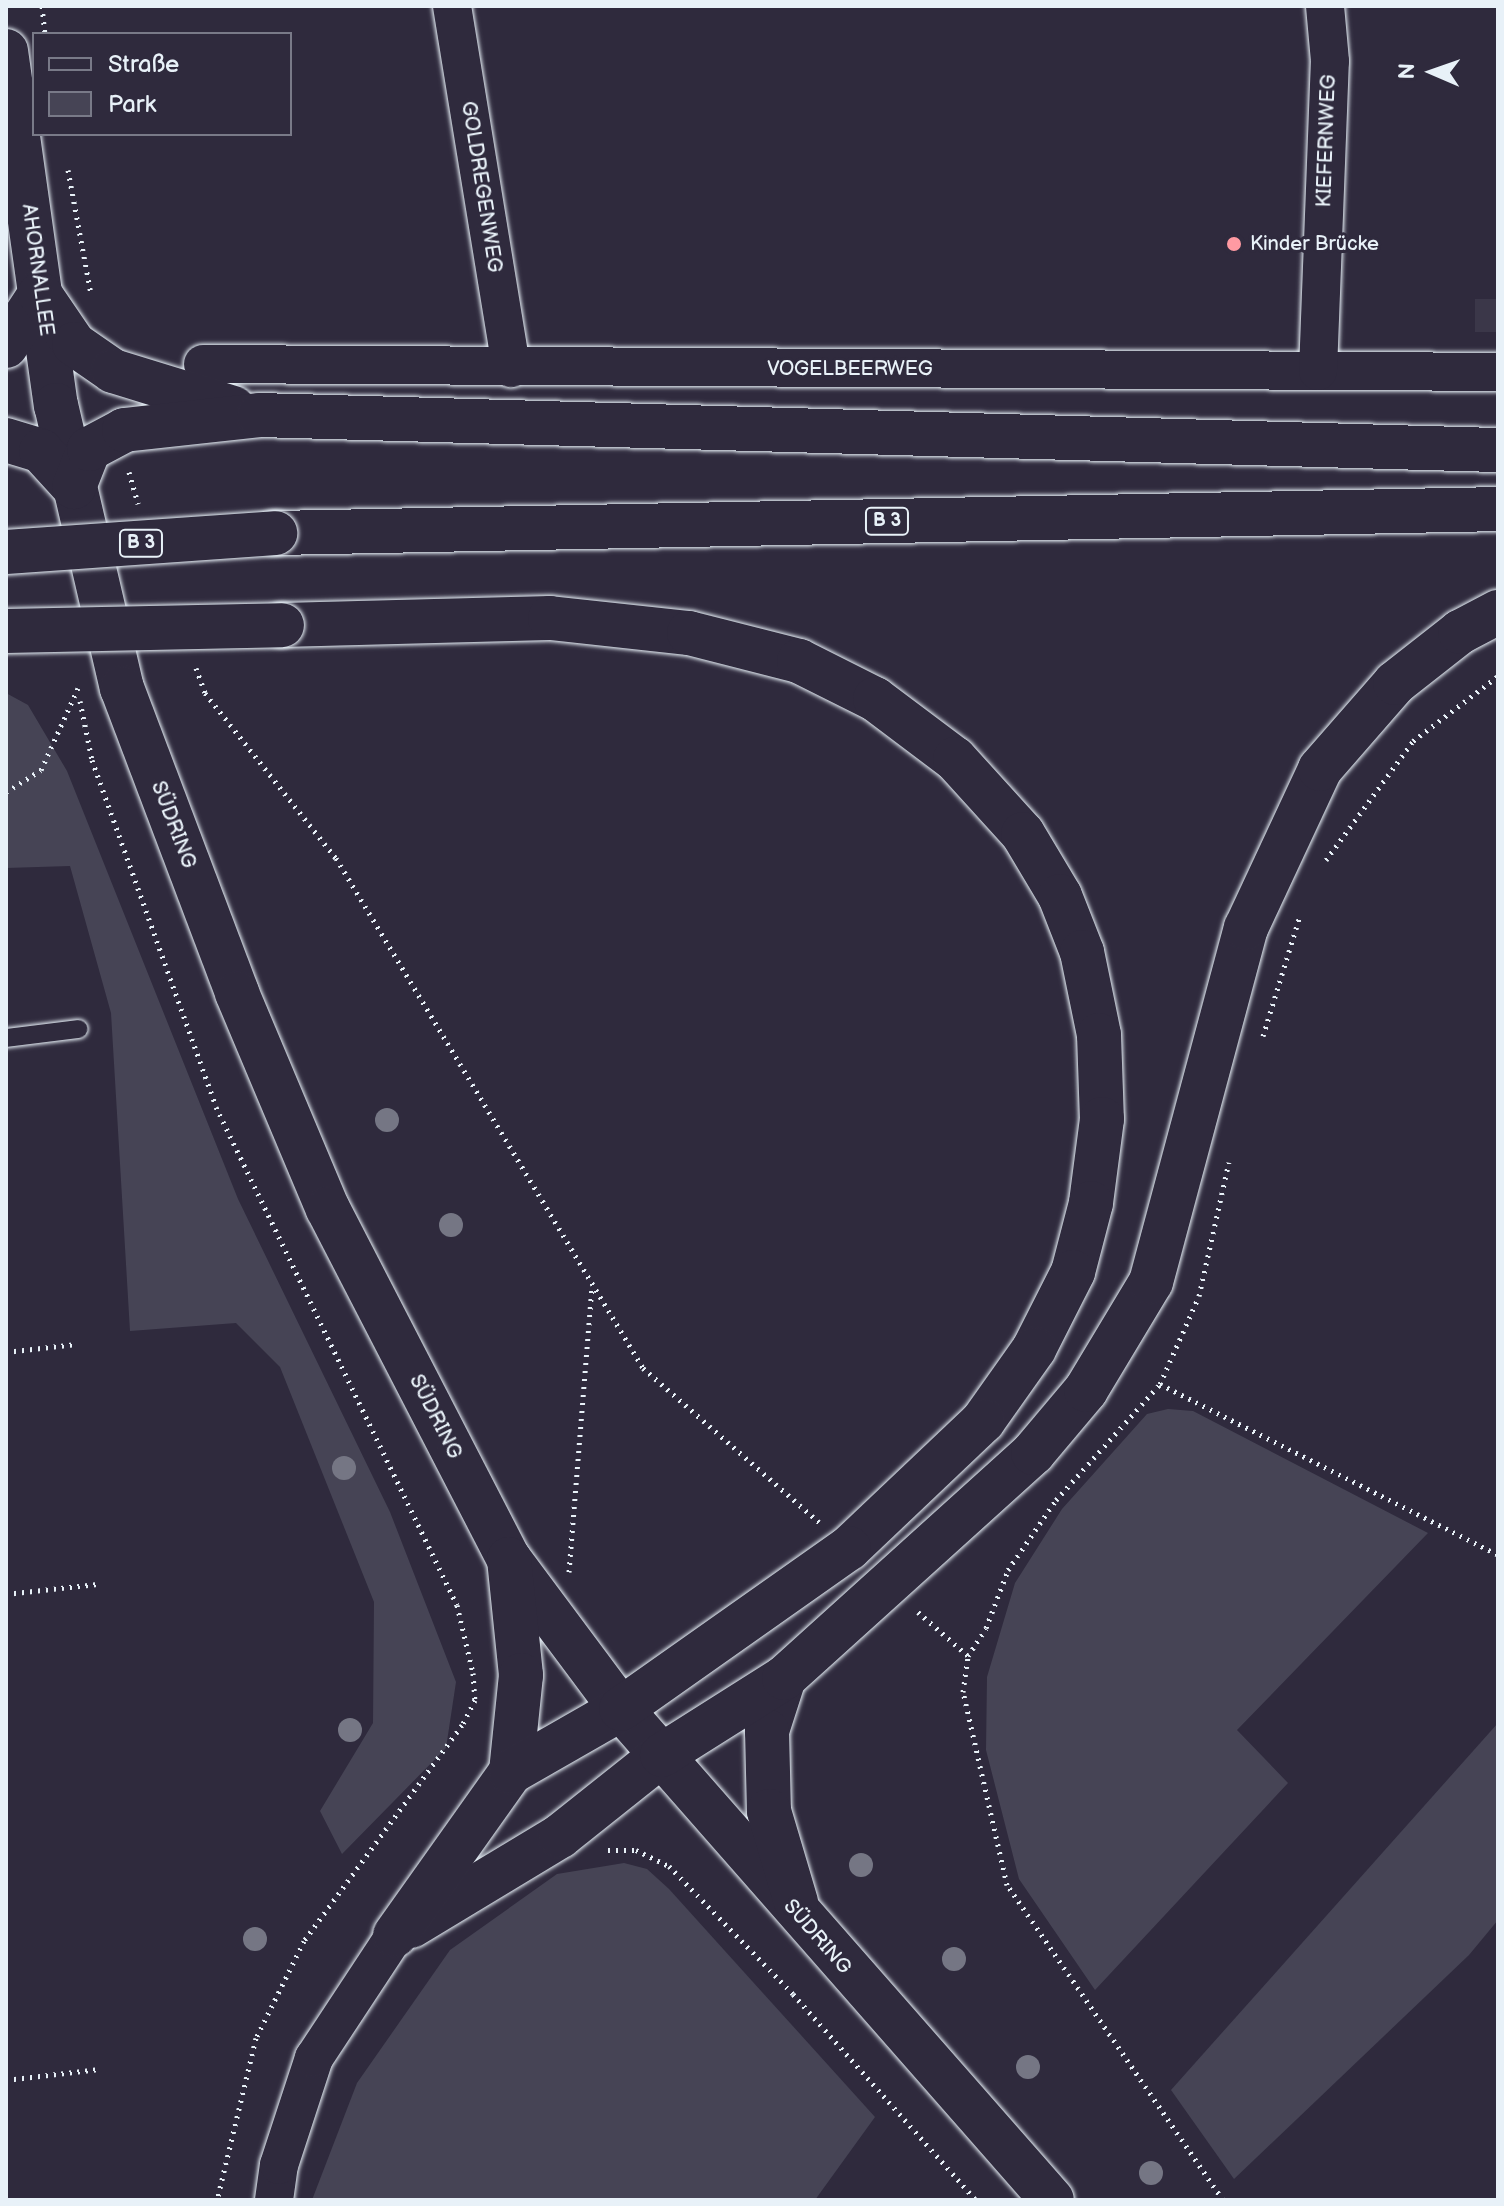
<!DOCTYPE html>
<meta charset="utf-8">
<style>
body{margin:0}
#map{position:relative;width:1504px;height:2206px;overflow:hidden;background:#2f2a3d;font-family:"Balsamiq Sans",sans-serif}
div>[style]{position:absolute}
.built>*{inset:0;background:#3b3749;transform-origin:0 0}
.green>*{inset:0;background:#464455}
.path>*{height:5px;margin-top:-2.5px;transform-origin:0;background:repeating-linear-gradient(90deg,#e8f1f8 0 2px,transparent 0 8px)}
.roads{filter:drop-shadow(0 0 2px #e8f1f8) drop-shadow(0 0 2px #e8f1f8)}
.lane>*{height:18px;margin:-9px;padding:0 9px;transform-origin:9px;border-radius:9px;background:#2f2a3d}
.street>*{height:38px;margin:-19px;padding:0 19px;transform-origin:19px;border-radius:19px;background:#2f2a3d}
.secondary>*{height:44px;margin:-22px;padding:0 22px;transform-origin:22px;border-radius:22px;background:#2f2a3d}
.highway>*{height:44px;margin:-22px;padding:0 22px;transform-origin:22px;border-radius:22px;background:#2f2a3d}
.bridges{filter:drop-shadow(0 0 2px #e8f1f8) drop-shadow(0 0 2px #e8f1f8)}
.highway-bridge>*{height:44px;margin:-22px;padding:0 22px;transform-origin:22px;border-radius:22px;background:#2f2a3d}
.trees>*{width:24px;height:24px;margin:-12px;border-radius:50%;background:#757684}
.dots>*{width:22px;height:22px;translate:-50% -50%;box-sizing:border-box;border:4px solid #2f2a3d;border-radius:50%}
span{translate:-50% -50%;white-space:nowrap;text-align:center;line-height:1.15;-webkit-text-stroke:6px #2f2a3d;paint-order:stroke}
.shield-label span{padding:2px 6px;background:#2f2a3d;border:2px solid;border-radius:6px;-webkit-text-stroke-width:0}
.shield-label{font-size:18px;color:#e8f1f8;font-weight:700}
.street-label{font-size:20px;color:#e8f1f8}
.poi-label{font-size:20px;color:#e8f1f8}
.left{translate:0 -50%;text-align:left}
.frame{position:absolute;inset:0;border:8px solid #e8f1f8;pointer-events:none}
.legend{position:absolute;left:32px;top:32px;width:260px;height:104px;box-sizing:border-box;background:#2f2a3d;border:2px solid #797a88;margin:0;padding:10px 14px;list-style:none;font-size:24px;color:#e8f1f8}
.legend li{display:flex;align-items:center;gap:16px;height:40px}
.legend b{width:40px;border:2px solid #797a88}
.north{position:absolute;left:1392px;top:32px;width:80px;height:80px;-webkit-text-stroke:6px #2f2a3d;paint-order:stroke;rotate:272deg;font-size:22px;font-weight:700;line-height:32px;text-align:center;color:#e8f1f8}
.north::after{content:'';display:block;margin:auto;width:28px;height:36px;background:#e8f1f8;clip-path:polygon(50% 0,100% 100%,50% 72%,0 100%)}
</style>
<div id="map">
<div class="built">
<div style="left:1475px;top:299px;width:23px;height:33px"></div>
</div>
<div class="green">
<div style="clip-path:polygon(6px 693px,28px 705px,67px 771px,238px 1199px,390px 1512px,456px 1682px,446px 1748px,342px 1854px,320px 1811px,373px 1723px,374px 1602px,280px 1367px,236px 1323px,130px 1331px,111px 1013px,70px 866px,6px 868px)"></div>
<div style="clip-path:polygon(1168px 1409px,1193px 1411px,1428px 1533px,1237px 1730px,1288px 1783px,1095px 1990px,1019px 1879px,986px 1750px,987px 1677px,1015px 1583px,1062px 1509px,1147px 1414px)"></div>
<div style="clip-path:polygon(1498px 1723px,1498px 1920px,1469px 1955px,1234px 2179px,1171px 2090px)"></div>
<div style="clip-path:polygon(624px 1863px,647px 1869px,669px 1889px,875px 2117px,815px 2200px,312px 2200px,357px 2083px,450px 1950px,557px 1874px)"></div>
</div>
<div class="path">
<div style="left:42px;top:6px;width:28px;rotate:84deg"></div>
<div style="left:68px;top:170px;width:126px;rotate:79.5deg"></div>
<div style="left:129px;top:472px;width:33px;rotate:74deg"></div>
<div style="left:196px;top:668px;width:27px;rotate:70deg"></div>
<div style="left:205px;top:693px;width:211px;rotate:51.6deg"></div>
<div style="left:336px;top:858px;width:595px;rotate:58.95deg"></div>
<div style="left:643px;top:1368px;width:234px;rotate:41.2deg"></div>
<div style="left:80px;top:701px;width:60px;rotate:78.5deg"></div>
<div style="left:92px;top:760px;width:368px;rotate:70.3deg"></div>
<div style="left:216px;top:1107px;width:553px;rotate:64.18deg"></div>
<div style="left:457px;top:1605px;width:70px;rotate:76.8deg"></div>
<div style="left:473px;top:1673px;width:27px;rotate:86deg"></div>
<div style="left:475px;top:1700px;width:28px;rotate:117deg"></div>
<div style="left:462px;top:1725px;width:268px;rotate:126.2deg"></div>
<div style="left:304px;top:1941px;width:108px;rotate:116.3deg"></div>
<div style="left:256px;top:2038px;width:167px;rotate:103.5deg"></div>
<div style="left:6px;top:792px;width:41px;rotate:-32.2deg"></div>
<div style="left:41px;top:770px;width:90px;rotate:-65.7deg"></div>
<div style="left:1326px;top:860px;width:147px;rotate:-53.8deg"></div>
<div style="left:1413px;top:741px;width:107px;rotate:-37.4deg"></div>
<div style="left:1263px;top:1036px;width:126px;rotate:-72.9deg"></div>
<div style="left:6px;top:1352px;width:71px;rotate:-6.4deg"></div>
<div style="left:1160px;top:1384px;width:379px;rotate:26.8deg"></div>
<div style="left:569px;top:1572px;width:286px;rotate:-85.4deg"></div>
<div style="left:6px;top:1594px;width:92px;rotate:-6.3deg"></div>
<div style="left:918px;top:1612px;width:67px;rotate:41.3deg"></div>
<div style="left:608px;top:1850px;width:28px"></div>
<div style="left:636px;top:1850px;width:37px;rotate:26deg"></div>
<div style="left:669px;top:1866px;width:178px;rotate:45.9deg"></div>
<div style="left:793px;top:1994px;width:276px;rotate:48.4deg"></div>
<div style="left:6px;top:2080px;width:94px;rotate:-6.7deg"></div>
<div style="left:1223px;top:2200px;width:382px;rotate:-124.4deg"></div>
<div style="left:1007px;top:1885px;width:198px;rotate:-102.8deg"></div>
<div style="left:963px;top:1692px;width:36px;rotate:-82deg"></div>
<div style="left:968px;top:1656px;width:33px;rotate:-57deg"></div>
<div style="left:986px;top:1628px;width:62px;rotate:-69.2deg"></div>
<div style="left:1008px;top:1570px;width:85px;rotate:-55.6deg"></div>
<div style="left:1056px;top:1500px;width:156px;rotate:-48.1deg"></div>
<div style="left:1160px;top:1384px;width:96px;rotate:-66.1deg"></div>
<div style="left:1199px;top:1296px;width:137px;rotate:-77.4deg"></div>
</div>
<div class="roads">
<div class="lane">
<div style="left:6px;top:1038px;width:73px;rotate:-7.1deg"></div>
</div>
<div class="street">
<div style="left:452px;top:6px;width:367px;rotate:80.7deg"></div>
<div style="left:203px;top:364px;width:1295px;rotate:0.35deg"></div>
<div style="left:1318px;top:371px;width:310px;rotate:-87.8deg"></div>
<div style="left:1330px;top:61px;width:55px;rotate:-95.2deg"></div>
<div style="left:274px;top:2200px;width:35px;rotate:-82deg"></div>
<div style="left:279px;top:2165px;width:113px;rotate:-71.9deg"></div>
<div style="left:314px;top:2058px;width:147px;rotate:-56.6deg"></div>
</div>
<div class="secondary">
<div style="left:6px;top:51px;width:358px;rotate:82deg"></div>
<div style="left:56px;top:405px;width:291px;rotate:76.9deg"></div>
<div style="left:122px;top:688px;width:326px;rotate:69.3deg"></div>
<div style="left:237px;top:993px;width:234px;rotate:67.2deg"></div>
<div style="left:328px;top:1209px;width:394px;rotate:62.7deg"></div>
<div style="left:509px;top:1559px;width:187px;rotate:53.3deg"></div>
<div style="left:621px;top:1709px;width:653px;rotate:48.72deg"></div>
<div style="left:509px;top:1559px;width:117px;rotate:84.1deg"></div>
<div style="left:521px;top:1675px;width:98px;rotate:95.9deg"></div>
<div style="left:784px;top:1678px;width:56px;rotate:107.8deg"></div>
<div style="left:767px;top:1731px;width:80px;rotate:88.6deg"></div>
<div style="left:769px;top:1811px;width:95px;rotate:73.5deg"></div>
<div style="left:411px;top:1926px;width:174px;rotate:-31.1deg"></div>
<div style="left:560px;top:1836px;width:130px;rotate:-38.5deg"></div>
<div style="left:395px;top:1935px;width:200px;rotate:-54.6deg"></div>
<div style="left:511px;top:1772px;width:127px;rotate:-29.8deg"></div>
</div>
<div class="highway">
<div style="left:6px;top:346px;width:62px;rotate:-56.8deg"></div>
<div style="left:40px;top:294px;width:60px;rotate:55.8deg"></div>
<div style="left:74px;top:344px;width:47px;rotate:34.7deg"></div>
<div style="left:113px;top:371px;width:126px;rotate:17.1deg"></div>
<div style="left:6px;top:440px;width:37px;rotate:17deg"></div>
<div style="left:41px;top:451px;width:49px;rotate:47.5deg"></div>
<div style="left:74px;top:487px;width:41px;rotate:-68.5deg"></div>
<div style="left:89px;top:449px;width:40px;rotate:-28deg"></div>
<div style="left:124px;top:430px;width:136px;rotate:-6.3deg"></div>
<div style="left:259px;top:415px;width:1239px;rotate:1.62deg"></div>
<div style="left:275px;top:533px;width:1223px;rotate:-1.12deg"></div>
<div style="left:282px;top:625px;width:268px;rotate:-1.5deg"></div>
<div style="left:550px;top:618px;width:140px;rotate:6.2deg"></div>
<div style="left:689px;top:633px;width:114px;rotate:14.3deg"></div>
<div style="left:799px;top:661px;width:85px;rotate:26.6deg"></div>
<div style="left:875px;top:699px;width:100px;rotate:36.9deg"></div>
<div style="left:955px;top:759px;width:101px;rotate:47.8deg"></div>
<div style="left:1023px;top:834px;width:72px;rotate:59.2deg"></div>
<div style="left:1060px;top:896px;width:60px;rotate:68.6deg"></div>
<div style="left:1082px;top:952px;width:85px;rotate:78.4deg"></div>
<div style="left:1099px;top:1035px;width:84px;rotate:88deg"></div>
<div style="left:1102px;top:1119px;width:85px;rotate:97.5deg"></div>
<div style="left:1091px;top:1203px;width:71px;rotate:104.6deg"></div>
<div style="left:1073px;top:1272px;width:86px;rotate:116.9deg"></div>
<div style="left:1034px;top:1349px;width:88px;rotate:125.3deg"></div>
<div style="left:983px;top:1421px;width:185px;rotate:136.5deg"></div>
<div style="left:849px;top:1548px;width:279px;rotate:144.8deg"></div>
<div style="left:662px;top:1755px;width:144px;rotate:-32.3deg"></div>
<div style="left:784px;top:1678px;width:336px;rotate:-42.1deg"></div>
<div style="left:1033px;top:1453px;width:82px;rotate:-49.9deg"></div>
<div style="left:1086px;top:1390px;width:126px;rotate:-59deg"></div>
<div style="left:1151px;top:1282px;width:367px;rotate:-75deg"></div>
<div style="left:1246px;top:928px;width:175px;rotate:-65deg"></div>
<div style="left:1320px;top:769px;width:114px;rotate:-48.9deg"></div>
<div style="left:1395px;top:683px;width:83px;rotate:-38.1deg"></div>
<div style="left:1460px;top:632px;width:43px;rotate:-27.8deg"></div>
</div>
</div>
<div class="bridges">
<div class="highway-bridge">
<div style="left:6px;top:552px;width:270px;rotate:-4deg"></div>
<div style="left:6px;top:631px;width:276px;rotate:-1.2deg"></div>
</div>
</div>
<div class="trees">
<div style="left:387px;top:1120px"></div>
<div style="left:451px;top:1225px"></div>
<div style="left:344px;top:1468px"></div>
<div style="left:350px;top:1730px"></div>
<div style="left:861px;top:1865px"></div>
<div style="left:255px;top:1939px"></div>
<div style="left:954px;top:1959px"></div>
<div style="left:1028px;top:2067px"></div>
<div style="left:1151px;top:2173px"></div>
</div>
<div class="dots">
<div style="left:1234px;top:244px;background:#ff9aa2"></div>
</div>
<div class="shield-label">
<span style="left:887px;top:521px">B 3</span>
<span style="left:141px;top:543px">B 3</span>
</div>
<div class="street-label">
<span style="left:1327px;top:141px;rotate:-88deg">KIEFERNWEG</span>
<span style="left:481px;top:187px;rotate:81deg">GOLDREGENWEG</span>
<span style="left:37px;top:270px;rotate:82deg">AHORNALLEE</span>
<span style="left:850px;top:369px">VOGELBEERWEG</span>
<span style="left:173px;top:825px;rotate:69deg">SÜDRING</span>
<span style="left:435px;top:1417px;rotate:63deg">SÜDRING</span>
<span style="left:817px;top:1937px;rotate:49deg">SÜDRING</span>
</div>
<div class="poi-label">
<span class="left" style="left:1250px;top:244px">Kinder Brücke</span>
</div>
<div class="frame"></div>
<ul class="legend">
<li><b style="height:10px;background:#2f2a3d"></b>Straße</li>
<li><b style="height:22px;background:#464455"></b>Park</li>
</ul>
<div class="north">N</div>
</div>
